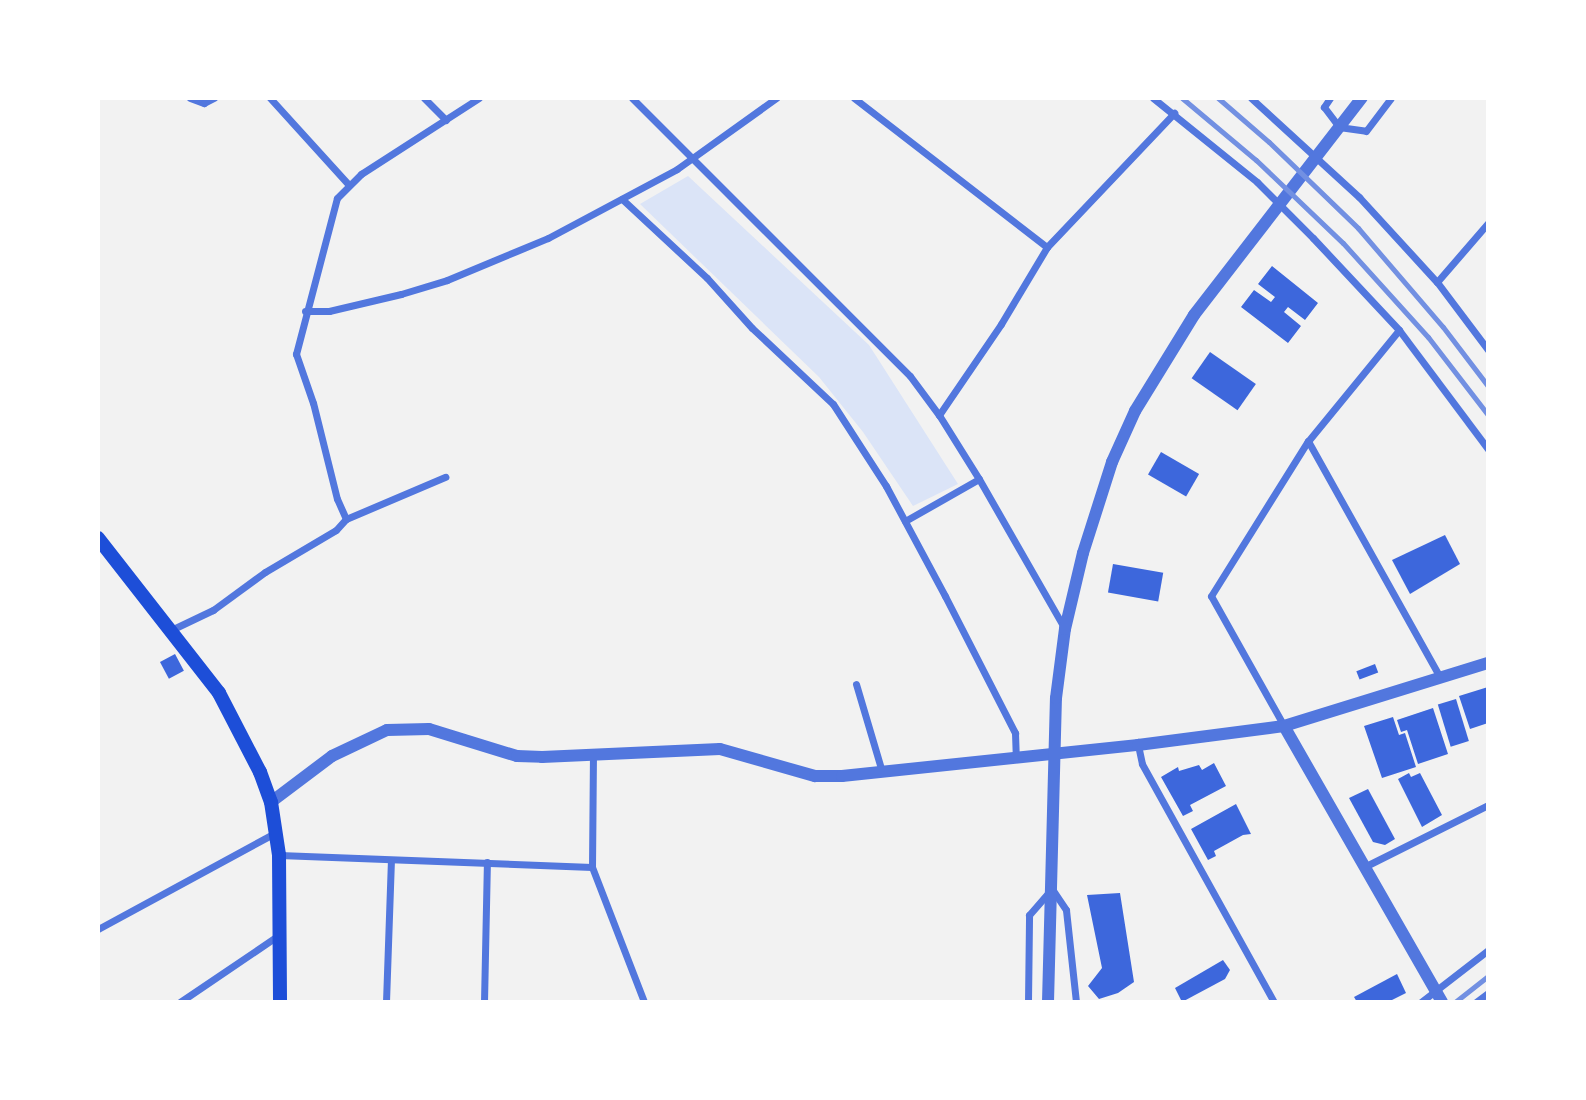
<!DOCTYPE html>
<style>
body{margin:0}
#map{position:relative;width:1586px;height:1100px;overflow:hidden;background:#f2f2f2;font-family:"Public Sans",sans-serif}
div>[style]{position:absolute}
.green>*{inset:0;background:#dbe4f7}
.building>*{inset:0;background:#3d67dc;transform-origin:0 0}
.minor>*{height:7px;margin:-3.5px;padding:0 3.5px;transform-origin:3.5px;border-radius:3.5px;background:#5277de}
.tertiary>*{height:12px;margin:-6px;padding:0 6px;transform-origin:6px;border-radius:6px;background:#5277de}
.secondary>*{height:14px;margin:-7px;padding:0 7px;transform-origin:7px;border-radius:7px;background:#1d4ed8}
.rail>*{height:5px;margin:-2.5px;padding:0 2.5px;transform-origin:2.5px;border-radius:2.5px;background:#7290e2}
span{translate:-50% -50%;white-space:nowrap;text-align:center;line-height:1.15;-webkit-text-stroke:5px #fff;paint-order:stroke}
.frame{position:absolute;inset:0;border:100px solid #fff;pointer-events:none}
</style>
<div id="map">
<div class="green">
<div style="clip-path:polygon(688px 176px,869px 345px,958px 484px,913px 506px,863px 432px,819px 377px,640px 204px)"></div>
</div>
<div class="building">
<div style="clip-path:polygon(1272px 266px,1318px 303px,1305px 320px,1288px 307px,1284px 312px,1301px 326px,1288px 343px,1241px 307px,1254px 290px,1271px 302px,1275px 297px,1258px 284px)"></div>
<div style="left:1210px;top:352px;width:56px;height:32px;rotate:35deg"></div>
<div style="left:1161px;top:452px;width:44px;height:26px;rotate:30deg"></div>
<div style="clip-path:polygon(1445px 535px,1460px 564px,1410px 594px,1392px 560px)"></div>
<div style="left:1113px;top:564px;width:51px;height:29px;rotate:10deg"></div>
<div style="left:175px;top:654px;width:19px;height:17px;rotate:62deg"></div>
<div style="left:1375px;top:664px;width:9px;height:20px;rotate:69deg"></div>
<div style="clip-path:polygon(1488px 687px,1488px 723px,1470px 729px,1459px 696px)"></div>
<div style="left:1456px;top:699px;width:44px;height:19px;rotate:73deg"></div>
<div style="clip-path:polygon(1433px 708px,1448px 754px,1418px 764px,1407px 730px,1401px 732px,1397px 720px)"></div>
<div style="clip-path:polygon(1393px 717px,1399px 735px,1405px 733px,1416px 767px,1382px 778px,1364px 726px)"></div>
<div style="clip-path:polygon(1214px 763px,1226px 786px,1190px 805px,1193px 811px,1183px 816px,1161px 777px,1178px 767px,1179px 771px,1199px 765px,1202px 770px)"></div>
<div style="clip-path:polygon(1409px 773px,1411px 777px,1420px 773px,1442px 815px,1422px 827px,1398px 779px)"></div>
<div style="clip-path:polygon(1368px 789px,1395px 839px,1385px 845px,1373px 842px,1349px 798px)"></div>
<div style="clip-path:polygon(1236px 804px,1251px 834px,1243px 835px,1214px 851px,1216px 856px,1208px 860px,1191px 829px)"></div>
<div style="clip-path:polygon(1120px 893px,1134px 982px,1118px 993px,1099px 999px,1088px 986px,1102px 968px,1087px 895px)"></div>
<div style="clip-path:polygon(1223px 960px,1230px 970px,1225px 979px,1182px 1002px,1175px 988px)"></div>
<div style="clip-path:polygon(1397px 974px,1406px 993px,1388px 1002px,1357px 1002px,1354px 997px)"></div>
</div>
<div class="minor">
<div style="left:190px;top:98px;width:15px;rotate:20deg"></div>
<div style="left:204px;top:103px;width:11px;rotate:-27deg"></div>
<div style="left:270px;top:98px;width:116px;rotate:47.8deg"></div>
<div style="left:424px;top:98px;width:31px;rotate:45deg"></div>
<div style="left:632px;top:98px;width:393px;rotate:45deg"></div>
<div style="left:910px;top:376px;width:49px;rotate:53.4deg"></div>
<div style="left:939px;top:415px;width:75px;rotate:58deg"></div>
<div style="left:979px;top:479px;width:173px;rotate:60.2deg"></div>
<div style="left:854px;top:98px;width:244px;rotate:37.7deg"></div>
<div style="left:1153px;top:98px;width:134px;rotate:38.9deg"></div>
<div style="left:1257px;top:182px;width:79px;rotate:45deg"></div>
<div style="left:1313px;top:238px;width:126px;rotate:46.9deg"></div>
<div style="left:1399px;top:330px;width:149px;rotate:53.2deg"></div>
<div style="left:1251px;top:98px;width:147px;rotate:42.5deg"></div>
<div style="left:1359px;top:197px;width:115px;rotate:47.5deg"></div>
<div style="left:1437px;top:282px;width:85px;rotate:53.1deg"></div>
<div style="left:1330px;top:98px;width:11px;rotate:124deg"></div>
<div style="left:1324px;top:107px;width:25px;rotate:53deg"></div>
<div style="left:1339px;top:127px;width:27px;rotate:8deg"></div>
<div style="left:1366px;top:131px;width:41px;rotate:-52.9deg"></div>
<div style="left:622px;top:199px;width:116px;rotate:42.9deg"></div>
<div style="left:707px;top:278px;width:67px;rotate:48deg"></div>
<div style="left:752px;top:328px;width:111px;rotate:43.2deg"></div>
<div style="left:833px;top:404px;width:98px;rotate:57.1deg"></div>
<div style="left:886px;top:486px;width:125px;rotate:61.8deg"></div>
<div style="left:945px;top:596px;width:154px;rotate:62.9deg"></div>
<div style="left:1015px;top:733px;width:24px;rotate:88deg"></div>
<div style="left:1437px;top:282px;width:78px;rotate:-49.2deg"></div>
<div style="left:305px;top:311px;width:24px"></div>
<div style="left:329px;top:311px;width:74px;rotate:-13.3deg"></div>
<div style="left:401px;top:294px;width:48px;rotate:-16.9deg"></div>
<div style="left:447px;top:280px;width:109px;rotate:-22.6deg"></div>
<div style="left:548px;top:238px;width:146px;rotate:-28.1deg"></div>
<div style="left:677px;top:169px;width:122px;rotate:-35.6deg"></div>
<div style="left:1399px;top:330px;width:144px;rotate:129.3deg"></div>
<div style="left:1308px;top:441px;width:270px;rotate:60.8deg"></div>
<div style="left:939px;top:415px;width:110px;rotate:-55.7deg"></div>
<div style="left:1001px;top:324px;width:90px;rotate:-59.1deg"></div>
<div style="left:1047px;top:247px;width:185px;rotate:-46.5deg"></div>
<div style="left:346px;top:519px;width:108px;rotate:-23deg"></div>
<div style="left:905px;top:521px;width:85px;rotate:-29.6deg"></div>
<div style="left:171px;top:630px;width:47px;rotate:-25.5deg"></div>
<div style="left:213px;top:610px;width:64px;rotate:-36.2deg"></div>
<div style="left:265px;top:572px;width:82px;rotate:-30.6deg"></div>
<div style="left:336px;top:530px;width:15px;rotate:-48deg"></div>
<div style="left:346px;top:519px;width:22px;rotate:-114deg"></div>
<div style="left:337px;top:499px;width:99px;rotate:-104deg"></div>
<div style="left:313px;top:403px;width:52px;rotate:-109.1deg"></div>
<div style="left:296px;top:354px;width:161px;rotate:-75.3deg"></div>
<div style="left:337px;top:198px;width:34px;rotate:-45deg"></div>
<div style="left:361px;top:174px;width:140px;rotate:-32.8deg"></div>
<div style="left:856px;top:684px;width:92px;rotate:73.5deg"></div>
<div style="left:1284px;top:726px;width:149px;rotate:-119.3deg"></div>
<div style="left:1211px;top:596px;width:183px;rotate:-58deg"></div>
<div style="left:1138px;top:745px;width:19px;rotate:78deg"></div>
<div style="left:1142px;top:764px;width:272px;rotate:61deg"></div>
<div style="left:279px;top:855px;width:313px;rotate:2.2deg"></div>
<div style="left:592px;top:867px;width:145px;rotate:68.9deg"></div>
<div style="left:592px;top:867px;width:112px;rotate:-89.5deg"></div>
<div style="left:1364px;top:867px;width:139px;rotate:-26.6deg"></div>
<div style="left:98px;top:929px;width:201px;rotate:-28.5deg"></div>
<div style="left:180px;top:1002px;width:120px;rotate:-34.1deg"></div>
<div style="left:386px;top:1002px;width:142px;rotate:-88deg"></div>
<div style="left:484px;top:1002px;width:140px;rotate:-88.8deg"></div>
<div style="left:1028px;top:1002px;width:87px;rotate:-89.3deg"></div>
<div style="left:1029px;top:915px;width:35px;rotate:-49deg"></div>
<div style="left:1052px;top:889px;width:25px;rotate:56deg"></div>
<div style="left:1066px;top:910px;width:93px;rotate:83.8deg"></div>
<div style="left:1421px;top:1002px;width:85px;rotate:-37.8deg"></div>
<div style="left:1476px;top:1002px;width:15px;rotate:-37deg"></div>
</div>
<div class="tertiary">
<div style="left:1284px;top:726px;width:318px;rotate:60.2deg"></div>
<div style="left:271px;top:802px;width:76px;rotate:-37deg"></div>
<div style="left:332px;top:756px;width:61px;rotate:-25.3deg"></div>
<div style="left:387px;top:730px;width:42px;rotate:-1.4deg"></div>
<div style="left:429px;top:729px;width:92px;rotate:17.1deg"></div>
<div style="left:517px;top:756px;width:25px;rotate:2deg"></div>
<div style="left:542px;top:757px;width:178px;rotate:-2.6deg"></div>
<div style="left:720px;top:749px;width:99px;rotate:15.9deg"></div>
<div style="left:815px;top:776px;width:27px"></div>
<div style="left:842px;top:776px;width:298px;rotate:-6deg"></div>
<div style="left:1138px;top:745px;width:147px;rotate:-7.4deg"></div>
<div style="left:1284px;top:726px;width:214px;rotate:-17.2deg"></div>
<div style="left:1048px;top:1002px;width:304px;rotate:-88.5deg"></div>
<div style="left:1056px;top:698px;width:70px;rotate:-82.6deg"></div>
<div style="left:1065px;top:629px;width:78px;rotate:-76.7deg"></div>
<div style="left:1083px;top:553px;width:96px;rotate:-72.3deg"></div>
<div style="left:1112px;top:462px;width:56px;rotate:-65.7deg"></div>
<div style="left:1135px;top:411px;width:113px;rotate:-58.4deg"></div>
<div style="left:1194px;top:315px;width:274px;rotate:-52.3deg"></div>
</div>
<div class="secondary">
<div style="left:98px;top:538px;width:197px;rotate:52deg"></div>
<div style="left:219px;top:693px;width:89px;rotate:62.6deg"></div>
<div style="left:260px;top:772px;width:32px;rotate:70deg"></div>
<div style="left:271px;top:802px;width:54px;rotate:81.4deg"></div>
<div style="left:279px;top:855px;width:147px;rotate:89.6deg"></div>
</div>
<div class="rail">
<div style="left:1182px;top:98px;width:97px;rotate:40deg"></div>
<div style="left:1256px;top:160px;width:120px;rotate:43.7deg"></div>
<div style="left:1343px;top:243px;width:127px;rotate:47.9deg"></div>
<div style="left:1428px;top:337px;width:98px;rotate:52.4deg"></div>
<div style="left:1218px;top:98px;width:67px;rotate:40.8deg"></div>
<div style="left:1269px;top:142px;width:124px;rotate:44deg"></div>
<div style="left:1358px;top:228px;width:130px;rotate:49.4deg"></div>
<div style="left:1443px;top:327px;width:74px;rotate:52.7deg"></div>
<div style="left:1455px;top:1002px;width:42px;rotate:-38.2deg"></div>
</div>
<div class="frame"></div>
</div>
